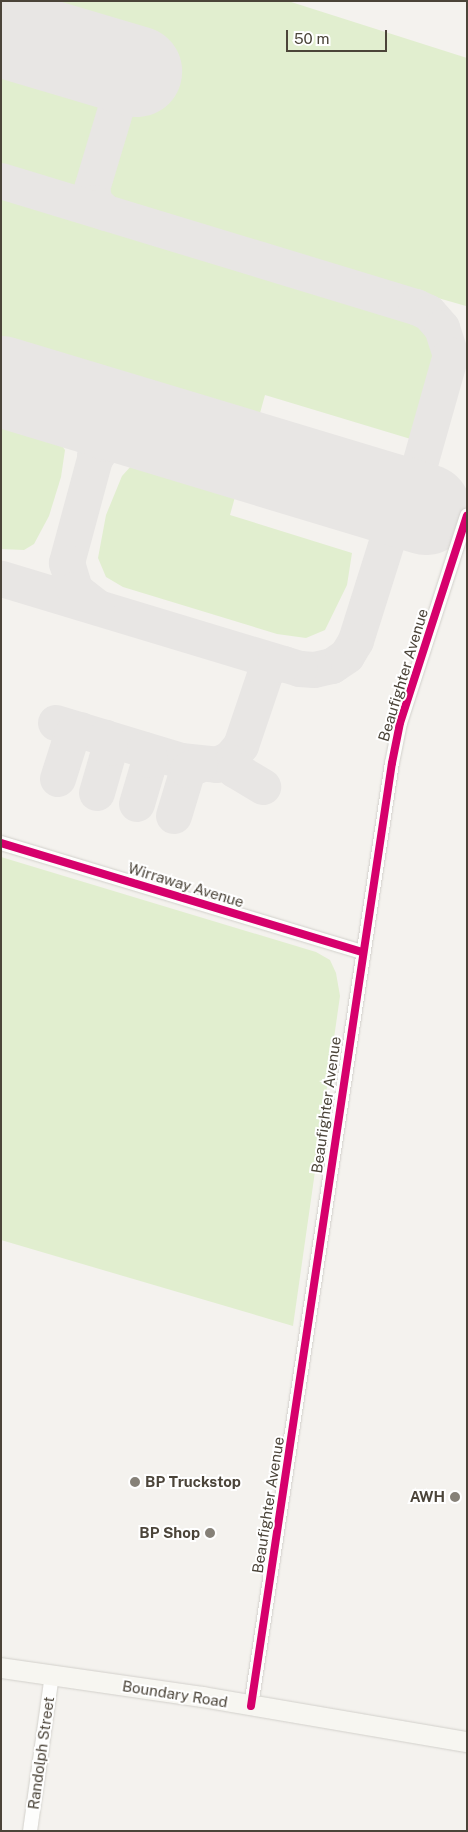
<!DOCTYPE html>
<style>
body{margin:0}
#map{position:relative;width:468px;height:1832px;overflow:hidden;background:#f4f2ee;font-family:"Public Sans",sans-serif}
div>[style]{position:absolute}
.green>*{inset:0;background:#e1eecf}
.taxiway>*{height:36px;margin:-18px;padding:0 18px;transform-origin:18px;border-radius:18px;background:#e8e6e4}
.runway>*{height:91px;margin:-45.5px;padding:0 45.5px;transform-origin:45.5px;border-radius:45.5px;background:#e8e6e4}
.roads{filter:drop-shadow(0 0 1px #d2d0cb) drop-shadow(0 0 1px #d2d0cb)}
.street>*{height:14px;margin:-7px;padding:0 7px;transform-origin:7px;border-radius:7px;background:#fdfdfc}
.secondary>*{height:20px;margin:-10px;padding:0 10px;transform-origin:10px;border-radius:10px;background:#f7f6f1}
.cycleway>*{height:8px;margin:-4px;padding:0 4px;transform-origin:4px;border-radius:4px;background:#d6006c}
.dots>*{width:14px;height:14px;translate:-50% -50%;box-sizing:border-box;border:2px solid #fff;border-radius:50%}
span{translate:-50% -50%;white-space:nowrap;text-align:center;line-height:1.15;-webkit-text-stroke:4px #fff;paint-order:stroke}
.street-label{font-size:15px;color:#4b4439}
.poi-label{font-size:15px;color:#4b4439;font-weight:700}
.left{translate:0 -50%;text-align:left}
.right{translate:-100% -50%;text-align:right}
.frame{position:absolute;inset:0;border:2px solid #4b4439;pointer-events:none}
.scale{position:absolute;left:286px;top:30px;width:101px;height:22px;box-sizing:border-box;border:2px solid #4b4439;border-top:0;padding-left:6px;font-size:15px;line-height:18px;white-space:nowrap;color:#4b4439;-webkit-text-stroke:4px #fff;paint-order:stroke}
</style>
<div id="map">
<div class="green">
<div style="clip-path:polygon(13px 1px,288px 1px,467px 58px,466px 306px,119px 207px,110px 202px,105px 195px,104px 178px,147px 41px)"></div>
<div style="clip-path:polygon(1px 65px,100px 98px,104px 116px,86px 173px,79px 185px,63px 188px,1px 170px)"></div>
<div style="clip-path:polygon(1px 192px,422px 321px,438px 340px,441px 361px,418px 437px,414px 440px,265px 395px,257px 424px,1px 347px)"></div>
<div style="clip-path:polygon(1px 415px,50px 430px,65px 450px,61px 477px,49px 516px,34px 544px,24px 550px,1px 549px)"></div>
<div style="clip-path:polygon(146px 458px,238px 486px,230px 515px,352px 553px,347px 585px,325px 630px,306px 638px,277px 634px,123px 587px,106px 577px,98px 558px,106px 515px,122px 476px,132px 465px,142px 463px)"></div>
<div style="clip-path:polygon(1px 857px,316px 952px,330px 960px,336px 973px,340px 996px,293px 1326px,1px 1240px)"></div>
</div>
<div class="taxiway">
<div style="left:44px;top:43px;width:64px;rotate:20.1deg"></div>
<div style="left:104px;top:65px;width:22px;rotate:51deg"></div>
<div style="left:118px;top:82px;width:17px;rotate:87deg"></div>
<div style="left:119px;top:99px;width:94px;rotate:106.7deg"></div>
<div style="left:92px;top:189px;width:14px;rotate:78deg"></div>
<div style="left:95px;top:203px;width:15px;rotate:42deg"></div>
<div style="left:1px;top:181px;width:434px;rotate:16.9deg"></div>
<div style="left:416px;top:307px;width:14px;rotate:25deg"></div>
<div style="left:429px;top:313px;width:20px;rotate:49deg"></div>
<div style="left:442px;top:328px;width:28px;rotate:72deg"></div>
<div style="left:451px;top:355px;width:136px;rotate:105.8deg"></div>
<div style="left:414px;top:486px;width:36px;rotate:122deg"></div>
<div style="left:395px;top:517px;width:130px;rotate:107.5deg"></div>
<div style="left:356px;top:641px;width:17px;rotate:121deg"></div>
<div style="left:347px;top:656px;width:18px;rotate:146deg"></div>
<div style="left:332px;top:666px;width:18px;rotate:167deg"></div>
<div style="left:314px;top:670px;width:14px;rotate:-176deg"></div>
<div style="left:300px;top:669px;width:312px;rotate:-163.2deg"></div>
<div style="left:1px;top:382px;width:71px;rotate:17.9deg"></div>
<div style="left:69px;top:404px;width:16px;rotate:35deg"></div>
<div style="left:82px;top:413px;width:19px;rotate:55deg"></div>
<div style="left:93px;top:429px;width:15px;rotate:79deg"></div>
<div style="left:96px;top:444px;width:15px;rotate:94deg"></div>
<div style="left:95px;top:459px;width:108px;rotate:105.1deg"></div>
<div style="left:67px;top:563px;width:28px;rotate:73deg"></div>
<div style="left:75px;top:590px;width:28px;rotate:38deg"></div>
<div style="left:95px;top:459px;width:18px;rotate:-56deg"></div>
<div style="left:105px;top:444px;width:15px;rotate:-42deg"></div>
<div style="left:116px;top:434px;width:29px;rotate:-12deg"></div>
<div style="left:144px;top:428px;width:114px;rotate:15.3deg"></div>
<div style="left:275px;top:464px;width:116px;rotate:15.5deg"></div>
<div style="left:387px;top:495px;width:21px;rotate:-19deg"></div>
<div style="left:407px;top:488px;width:16px;rotate:-52deg"></div>
<div style="left:56px;top:723px;width:131px;rotate:16.9deg"></div>
<div style="left:181px;top:761px;width:36px;rotate:6deg"></div>
<div style="left:217px;top:765px;width:14px;rotate:-25deg"></div>
<div style="left:230px;top:759px;width:17px;rotate:-50deg"></div>
<div style="left:241px;top:746px;width:78px;rotate:-71.3deg"></div>
<div style="left:266px;top:672px;width:11px;rotate:-38deg"></div>
<div style="left:275px;top:665px;width:9px;rotate:-6deg"></div>
<div style="left:234px;top:756px;width:7px;rotate:106deg"></div>
<div style="left:232px;top:763px;width:8px;rotate:67deg"></div>
<div style="left:235px;top:770px;width:33px;rotate:31deg"></div>
<div style="left:58px;top:779px;width:46px;rotate:-72.3deg"></div>
<div style="left:72px;top:735px;width:10px;rotate:-29deg"></div>
<div style="left:97px;top:793px;width:47px;rotate:-73.9deg"></div>
<div style="left:110px;top:748px;width:11px;rotate:-112deg"></div>
<div style="left:137px;top:804px;width:46px;rotate:-73.5deg"></div>
<div style="left:150px;top:760px;width:11px;rotate:-117deg"></div>
<div style="left:174px;top:816px;width:48px;rotate:-73.1deg"></div>
<div style="left:188px;top:770px;width:13px;rotate:-23deg"></div>
</div>
<div class="runway">
<div style="left:1px;top:31px;width:141px;rotate:16.5deg"></div>
<div style="left:1px;top:381px;width:443px;rotate:16.8deg"></div>
</div>
<div class="roads">
<div class="street">
<div style="left:1px;top:843px;width:377px;rotate:16.8deg"></div>
<div style="left:251px;top:1706px;width:953px;rotate:-81.5deg"></div>
<div style="left:392px;top:763px;width:41px;rotate:-78.7deg"></div>
<div style="left:400px;top:723px;width:218px;rotate:-72.1deg"></div>
<div style="left:30px;top:1831px;width:158px;rotate:-82deg"></div>
</div>
<div class="secondary">
<div style="left:1px;top:1668px;width:204px;rotate:8.2deg"></div>
<div style="left:203px;top:1697px;width:268px;rotate:9.7deg"></div>
</div>
</div>
<div class="cycleway">
<div style="left:1px;top:843px;width:377px;rotate:16.8deg"></div>
<div style="left:251px;top:1706px;width:953px;rotate:-81.5deg"></div>
<div style="left:392px;top:763px;width:41px;rotate:-78.7deg"></div>
<div style="left:400px;top:723px;width:218px;rotate:-72.1deg"></div>
</div>
<div class="dots">
<div style="left:135px;top:1482px;background:#868178"></div>
<div style="left:455px;top:1497px;background:#868178"></div>
<div style="left:210px;top:1533px;background:#868178"></div>
</div>
<div class="street-label">
<span style="left:403px;top:675px;rotate:-73deg">Beaufighter Avenue</span>
<span style="left:186px;top:885px;rotate:17deg">Wirraway Avenue</span>
<span style="left:326px;top:1105px;rotate:-82deg">Beaufighter Avenue</span>
<span style="left:268px;top:1505px;rotate:-81deg">Beaufighter Avenue</span>
<span style="left:175px;top:1694px;rotate:9deg">Boundary Road</span>
<span style="left:41px;top:1753px;rotate:-82deg">Randolph Street</span>
</div>
<div class="poi-label">
<span class="left" style="left:145px;top:1482px">BP Truckstop</span>
<span class="right" style="left:445px;top:1497px">AWH</span>
<span class="right" style="left:200px;top:1533px">BP Shop</span>
</div>
<div class="frame"></div>
<div class="scale">50 m</div>
</div>
